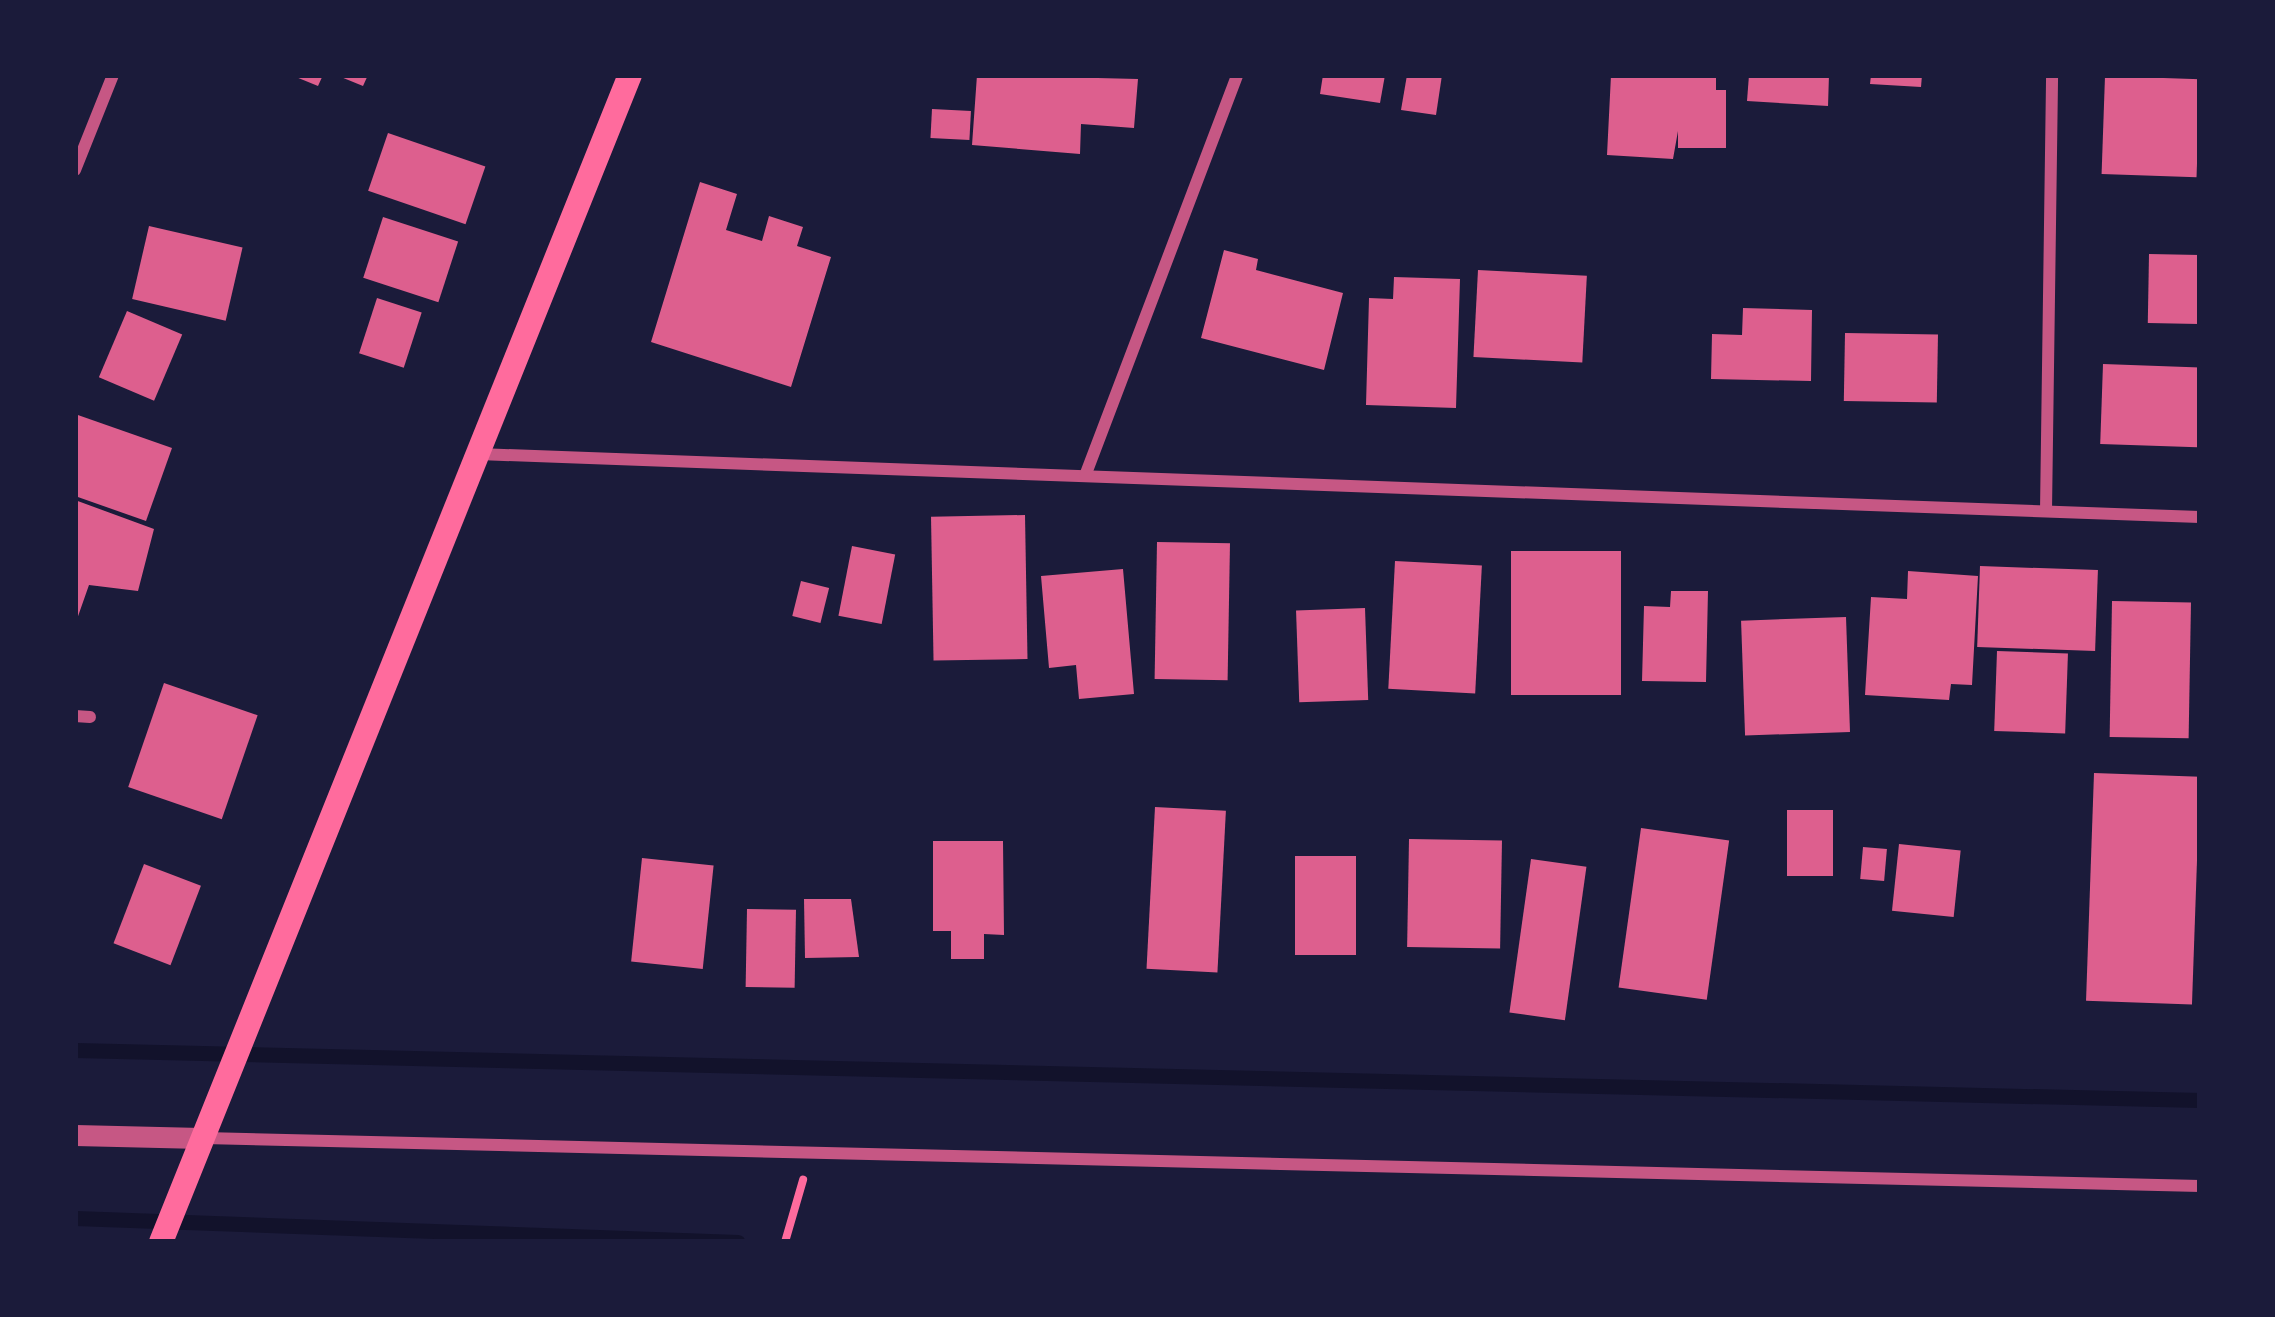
<!DOCTYPE html>
<style>
body{margin:0}
#map{position:relative;width:2275px;height:1317px;overflow:hidden;background:#1b1b3a;font-family:"Alegreya Sans",sans-serif}
div>[style]{position:absolute}
.stream>*{height:15px;margin:-7.5px;padding:0 7.5px;transform-origin:7.5px;border-radius:7.5px;background:#12122b}
.building>*{inset:0;background:#dd5f8e;transform-origin:0 0}
.path>*{height:8px;margin:-4px;padding:0 4px;transform-origin:4px;border-radius:4px;background:#ff6b9d}
.minor>*{height:12px;margin:-6px;padding:0 6px;transform-origin:6px;border-radius:6px;background:#c65784}
.tertiary>*{height:21px;margin:-10.5px;padding:0 10.5px;transform-origin:10.5px;border-radius:10.5px;background:#c65784}
.secondary>*{height:24px;margin:-12px;padding:0 12px;transform-origin:12px;border-radius:12px;background:#ff6b9d}
span{translate:-50% -50%;white-space:nowrap;text-align:center;line-height:1.15;-webkit-text-stroke:12px #1b1b3a;paint-order:stroke}
.frame{position:absolute;inset:0;border:78px solid #1b1b3a;pointer-events:none}
</style>
<div id="map">
<div class="stream">
<div style="left:75px;top:1050px;width:2126px;rotate:1.35deg"></div>
<div style="left:75px;top:1218px;width:663px;rotate:2.07deg"></div>
</div>
<div class="building">
<div style="clip-path:polygon(291px 75px,323px 75px,318px 86px)"></div>
<div style="clip-path:polygon(336px 75px,368px 75px,363px 86px)"></div>
<div style="clip-path:polygon(977px 75px,1138px 79px,1134px 128px,1081px 124px,1080px 154px,972px 145px)"></div>
<div style="clip-path:polygon(1323px 75px,1385px 75px,1380px 103px,1320px 94px)"></div>
<div style="clip-path:polygon(1407px 75px,1442px 75px,1436px 115px,1401px 110px)"></div>
<div style="clip-path:polygon(1611px 75px,1716px 75px,1716px 90px,1726px 90px,1726px 148px,1678px 148px,1678px 131px,1673px 159px,1607px 155px)"></div>
<div style="clip-path:polygon(1749px 75px,1829px 75px,1828px 106px,1747px 101px)"></div>
<div style="clip-path:polygon(1871px 75px,1922px 75px,1921px 87px,1870px 84px)"></div>
<div style="left:2105px;top:76px;width:95px;height:98px;rotate:2deg"></div>
<div style="left:932px;top:109px;width:39px;height:29px;rotate:3deg"></div>
<div style="left:388px;top:133px;width:103px;height:61px;rotate:19deg"></div>
<div style="clip-path:polygon(700px 182px,737px 194px,726px 230px,762px 241px,769px 216px,803px 227px,797px 246px,831px 257px,791px 387px,651px 342px)"></div>
<div style="left:383px;top:217px;width:79px;height:64px;rotate:18deg"></div>
<div style="left:149px;top:226px;width:96px;height:75px;rotate:13deg"></div>
<div style="clip-path:polygon(1224px 250px,1258px 259px,1256px 270px,1343px 293px,1324px 370px,1201px 338px)"></div>
<div style="left:2149px;top:254px;width:51px;height:69px;rotate:1deg"></div>
<div style="left:1478px;top:270px;width:109px;height:87px;rotate:3deg"></div>
<div style="clip-path:polygon(1394px 277px,1460px 279px,1456px 408px,1366px 405px,1369px 298px,1393px 299px)"></div>
<div style="left:377px;top:298px;width:47px;height:58px;rotate:18deg"></div>
<div style="clip-path:polygon(1743px 308px,1812px 310px,1811px 381px,1711px 379px,1712px 334px,1742px 335px)"></div>
<div style="left:127px;top:311px;width:60px;height:72px;rotate:23deg"></div>
<div style="left:1845px;top:333px;width:93px;height:68px;rotate:1deg"></div>
<div style="left:2103px;top:364px;width:97px;height:80px;rotate:2deg"></div>
<div style="clip-path:polygon(75px 414px,172px 448px,146px 521px,75px 496px)"></div>
<div style="clip-path:polygon(75px 500px,154px 529px,138px 591px,89px 585px,76px 622px)"></div>
<div style="left:1025px;top:515px;width:144px;height:94px;rotate:89deg"></div>
<div style="left:1157px;top:542px;width:73px;height:137px;rotate:1deg"></div>
<div style="left:852px;top:546px;width:44px;height:71px;rotate:11deg"></div>
<div style="left:1621px;top:551px;width:144px;height:110px;rotate:90deg"></div>
<div style="left:1395px;top:561px;width:87px;height:128px;rotate:3deg"></div>
<div style="left:1980px;top:566px;width:118px;height:81px;rotate:2deg"></div>
<div style="clip-path:polygon(1123px 569px,1134px 694px,1079px 699px,1076px 665px,1049px 668px,1041px 576px)"></div>
<div style="clip-path:polygon(1908px 571px,1978px 576px,1972px 685px,1951px 684px,1949px 700px,1865px 695px,1871px 597px,1907px 599px)"></div>
<div style="left:801px;top:581px;width:29px;height:36px;rotate:14deg"></div>
<div style="clip-path:polygon(1671px 591px,1708px 591px,1706px 682px,1642px 681px,1644px 606px,1670px 607px)"></div>
<div style="left:2112px;top:601px;width:79px;height:136px;rotate:1deg"></div>
<div style="left:1365px;top:608px;width:92px;height:69px;rotate:88deg"></div>
<div style="left:1846px;top:617px;width:115px;height:105px;rotate:88deg"></div>
<div style="left:1997px;top:651px;width:71px;height:80px;rotate:2deg"></div>
<div style="left:164px;top:683px;width:99px;height:110px;rotate:19deg"></div>
<div style="left:2094px;top:773px;width:106px;height:228px;rotate:2deg"></div>
<div style="left:1155px;top:807px;width:71px;height:162px;rotate:3deg"></div>
<div style="left:1787px;top:810px;width:46px;height:66px"></div>
<div style="left:1641px;top:828px;width:89px;height:161px;rotate:8deg"></div>
<div style="left:1409px;top:839px;width:93px;height:108px;rotate:1deg"></div>
<div style="clip-path:polygon(933px 841px,1003px 841px,1004px 935px,984px 934px,984px 959px,951px 959px,951px 931px,933px 931px)"></div>
<div style="left:1899px;top:844px;width:62px;height:67px;rotate:6deg"></div>
<div style="left:1863px;top:847px;width:24px;height:32px;rotate:5deg"></div>
<div style="left:1295px;top:856px;width:61px;height:99px"></div>
<div style="left:642px;top:858px;width:72px;height:104px;rotate:6deg"></div>
<div style="left:1531px;top:859px;width:56px;height:155px;rotate:8deg"></div>
<div style="left:144px;top:864px;width:61px;height:85px;rotate:21deg"></div>
<div style="clip-path:polygon(804px 899px,851px 899px,859px 957px,805px 958px)"></div>
<div style="left:747px;top:909px;width:49px;height:78px;rotate:1deg"></div>
</div>
<div class="path">
<div style="left:785px;top:1242px;width:65px;rotate:-73.8deg"></div>
</div>
<div class="minor">
<div style="left:75px;top:170px;width:102px;rotate:-68.2deg"></div>
<div style="left:479px;top:454px;width:1722px;rotate:2.1deg"></div>
<div style="left:1085px;top:476px;width:429px;rotate:-69.2deg"></div>
<div style="left:2046px;top:511px;width:436px;rotate:-89.2deg"></div>
<div style="left:75px;top:716px;width:15px;rotate:4deg"></div>
<div style="left:204px;top:1138px;width:1997px;rotate:1.38deg"></div>
</div>
<div class="tertiary">
<div style="left:75px;top:1135px;width:126px;rotate:1.4deg"></div>
</div>
<div class="secondary">
<div style="left:161px;top:1242px;width:1258px;rotate:-68.11deg"></div>
</div>
<div class="frame"></div>
</div>
